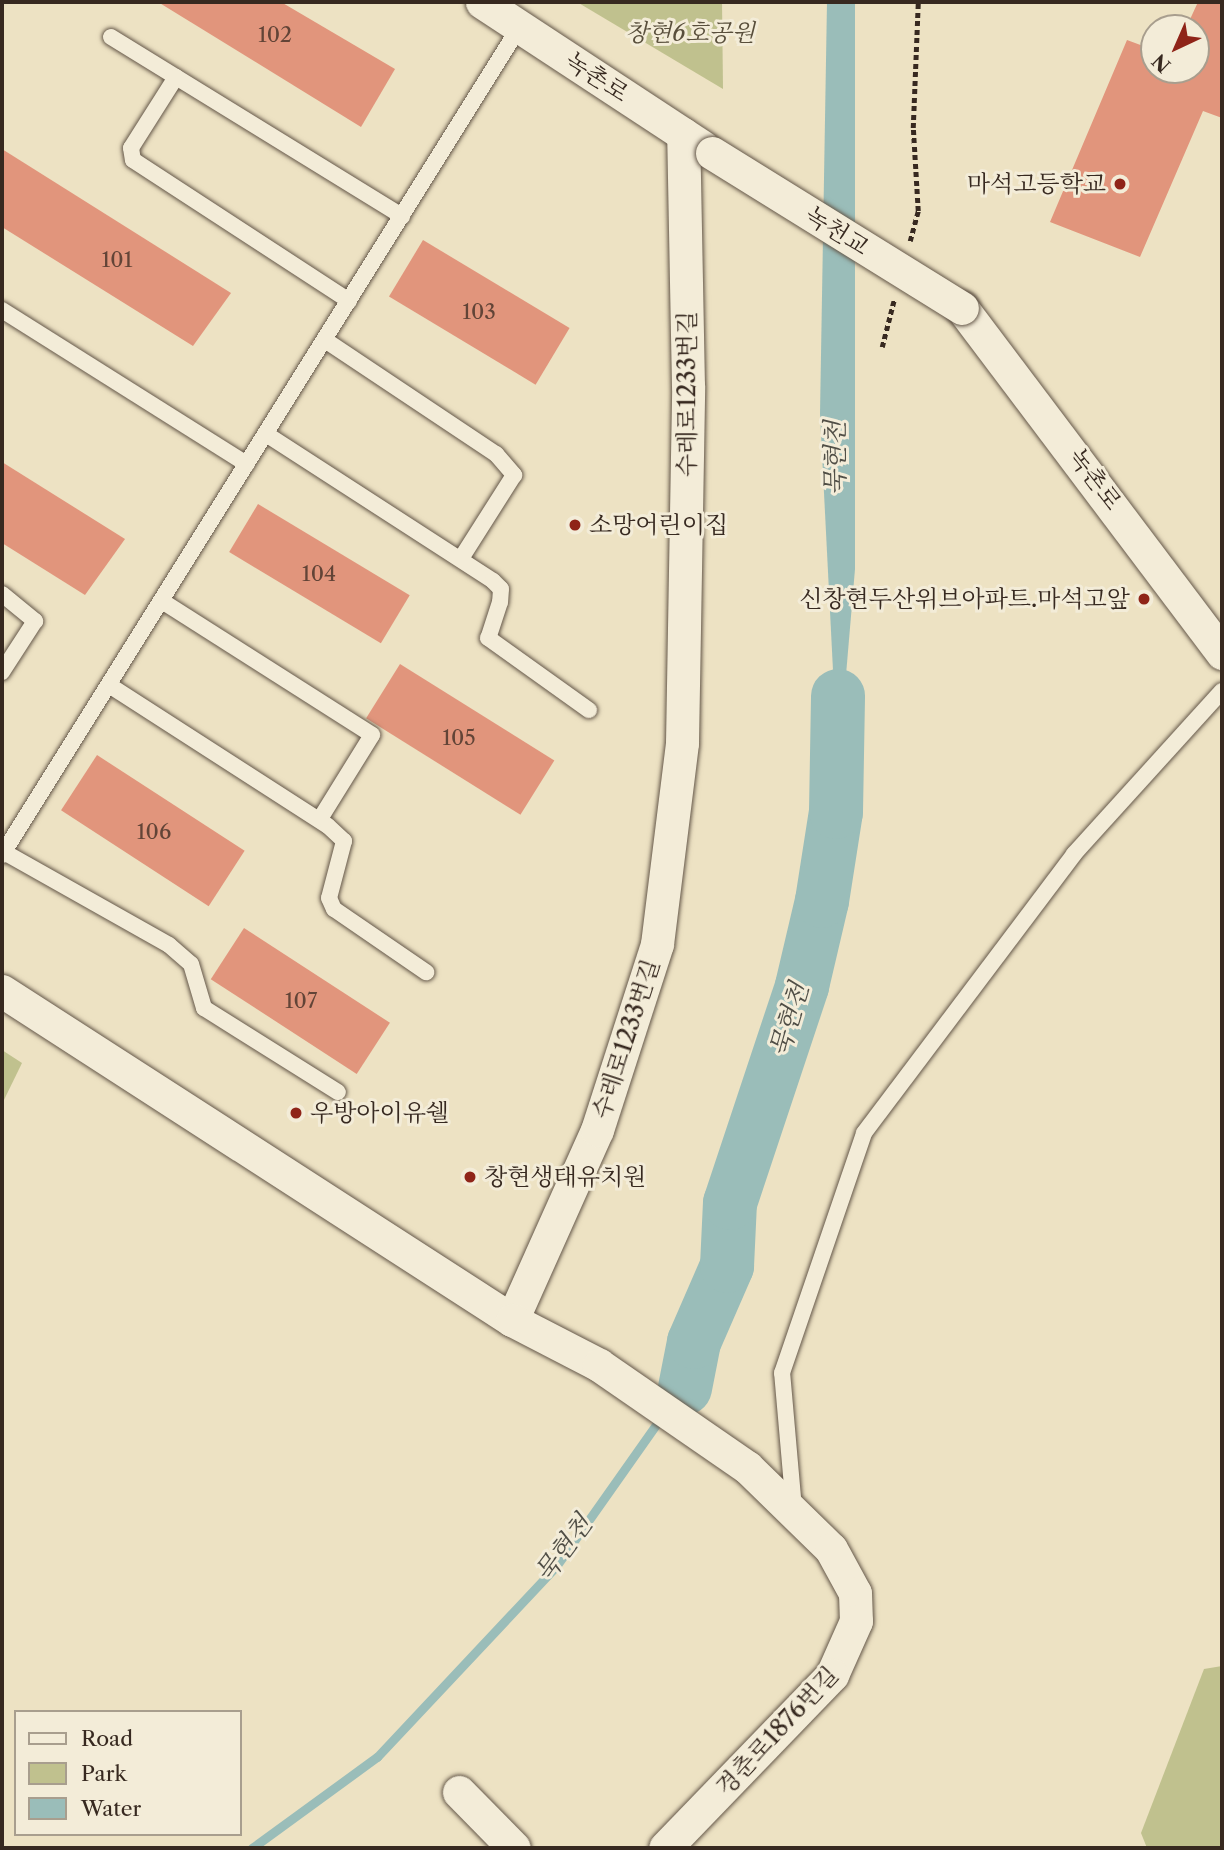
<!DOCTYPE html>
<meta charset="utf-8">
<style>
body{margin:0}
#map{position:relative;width:1224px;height:1850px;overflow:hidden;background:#ede2c3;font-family:"Libre Caslon Text","Noto Serif KR",serif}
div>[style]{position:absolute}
.green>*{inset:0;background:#c0c18e}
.water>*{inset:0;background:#9abdb9}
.stream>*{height:9px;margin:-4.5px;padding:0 4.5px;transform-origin:4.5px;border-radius:4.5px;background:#9abdb9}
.river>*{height:54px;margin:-27px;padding:0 27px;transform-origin:27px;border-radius:27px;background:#9abdb9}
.building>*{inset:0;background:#e1957c;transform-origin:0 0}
.path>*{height:4.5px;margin-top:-2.25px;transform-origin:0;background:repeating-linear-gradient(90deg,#372920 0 5px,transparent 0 8.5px)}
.roads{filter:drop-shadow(0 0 2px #645749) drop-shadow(0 0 2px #645749)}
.lane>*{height:16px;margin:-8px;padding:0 8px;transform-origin:8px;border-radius:8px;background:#f3ecd8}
.street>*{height:33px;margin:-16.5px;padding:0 16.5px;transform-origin:16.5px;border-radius:16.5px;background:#f3ecd8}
.bridges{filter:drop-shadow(0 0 2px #645749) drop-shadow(0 0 2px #645749)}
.street-bridge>*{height:33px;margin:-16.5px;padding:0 16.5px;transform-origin:16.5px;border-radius:16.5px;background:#f3ecd8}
.dots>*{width:19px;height:19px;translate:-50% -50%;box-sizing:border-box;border:4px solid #f3ecd8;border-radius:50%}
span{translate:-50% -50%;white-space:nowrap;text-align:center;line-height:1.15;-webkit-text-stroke:6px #f3ecd8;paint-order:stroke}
.number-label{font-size:21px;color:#624437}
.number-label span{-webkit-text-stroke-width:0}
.park-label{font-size:24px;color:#594f3c;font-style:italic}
.street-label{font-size:24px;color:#372920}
.poi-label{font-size:24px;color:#372920}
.right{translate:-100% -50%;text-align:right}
.left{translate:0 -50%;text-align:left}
.water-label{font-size:26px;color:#504e46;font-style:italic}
.frame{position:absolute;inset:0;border:4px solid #372920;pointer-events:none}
.legend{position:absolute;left:14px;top:1710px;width:228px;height:126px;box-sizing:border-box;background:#f3ecd8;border:2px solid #a89e8e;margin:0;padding:9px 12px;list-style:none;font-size:21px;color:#372920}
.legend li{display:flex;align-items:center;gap:14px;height:35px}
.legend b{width:35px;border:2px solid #a89e8e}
.north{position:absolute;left:1140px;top:14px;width:70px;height:70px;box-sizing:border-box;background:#f3ecd8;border:2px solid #a89e8e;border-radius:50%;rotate:224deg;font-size:19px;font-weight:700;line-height:28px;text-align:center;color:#372920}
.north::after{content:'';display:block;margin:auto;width:24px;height:32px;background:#8f2418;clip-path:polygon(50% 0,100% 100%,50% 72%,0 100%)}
</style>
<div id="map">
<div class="green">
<div style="clip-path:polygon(577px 2px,722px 2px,723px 89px)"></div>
<div style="clip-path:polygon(2px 1050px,22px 1063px,2px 1104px)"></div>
<div style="clip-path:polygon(1222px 1666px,1222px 1848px,1147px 1848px,1141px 1833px,1204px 1669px)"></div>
</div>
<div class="water">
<div style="clip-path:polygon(827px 2px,855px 2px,855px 569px,838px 769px,820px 414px)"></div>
</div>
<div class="stream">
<div style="left:671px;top:1405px;width:22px;rotate:-51deg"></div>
<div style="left:252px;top:1848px;width:155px;rotate:-36.1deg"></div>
<div style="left:377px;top:1757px;width:263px;rotate:-46.8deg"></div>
<div style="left:557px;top:1565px;width:182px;rotate:-54.8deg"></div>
</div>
<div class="river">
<div style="left:685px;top:1388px;width:47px;rotate:-78.9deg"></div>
<div style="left:694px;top:1342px;width:83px;rotate:-66.5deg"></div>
<div style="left:727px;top:1266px;width:63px;rotate:-87.3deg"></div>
<div style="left:730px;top:1203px;width:229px;rotate:-71.6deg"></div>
<div style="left:802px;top:986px;width:87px;rotate:-76.8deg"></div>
<div style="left:822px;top:901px;width:90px;rotate:-81.1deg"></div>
<div style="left:836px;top:812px;width:116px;rotate:-89deg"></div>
</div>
<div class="building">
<div style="clip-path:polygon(158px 2px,281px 2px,395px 69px,361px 127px)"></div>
<div style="clip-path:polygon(1198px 2px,1222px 2px,1222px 118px,1203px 111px,1140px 257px,1050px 222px,1127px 40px,1154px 50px,1154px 70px,1196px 70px,1196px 28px,1186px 28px)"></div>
<div style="clip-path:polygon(2px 149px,231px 293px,193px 346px,2px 227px)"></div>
<div style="left:423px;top:240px;width:171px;height:66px;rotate:31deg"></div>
<div style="clip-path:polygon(2px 462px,125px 539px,85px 595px,2px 543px)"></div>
<div style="left:258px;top:504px;width:177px;height:56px;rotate:31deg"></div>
<div style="left:400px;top:664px;width:182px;height:64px;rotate:32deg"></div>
<div style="left:97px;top:755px;width:176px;height:66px;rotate:33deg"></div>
<div style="left:244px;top:928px;width:174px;height:61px;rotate:33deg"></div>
</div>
<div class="path">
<div style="left:910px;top:241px;width:31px;rotate:-75deg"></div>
<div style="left:918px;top:211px;width:83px;rotate:-93.4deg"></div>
<div style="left:913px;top:128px;width:126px;rotate:-87.7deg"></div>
<div style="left:882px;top:347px;width:49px;rotate:-75.7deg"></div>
</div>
<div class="roads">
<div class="lane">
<div style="left:111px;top:37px;width:342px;rotate:31.6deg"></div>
<div style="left:176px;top:77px;width:84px;rotate:122.4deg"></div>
<div style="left:131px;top:148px;width:12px;rotate:81deg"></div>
<div style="left:133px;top:160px;width:258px;rotate:33.1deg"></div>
<div style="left:2px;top:310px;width:289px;rotate:32.2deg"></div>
<div style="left:325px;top:340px;width:206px;rotate:33.7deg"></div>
<div style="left:496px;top:454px;width:28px;rotate:49deg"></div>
<div style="left:514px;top:475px;width:97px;rotate:122.4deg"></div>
<div style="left:266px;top:434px;width:270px;rotate:32.9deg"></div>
<div style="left:493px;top:581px;width:11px;rotate:45deg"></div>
<div style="left:501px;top:589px;width:13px;rotate:94deg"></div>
<div style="left:500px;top:602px;width:38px;rotate:108deg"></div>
<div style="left:488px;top:638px;width:124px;rotate:35.5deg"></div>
<div style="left:2px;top:594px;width:43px;rotate:39.3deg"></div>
<div style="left:35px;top:621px;width:61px;rotate:122.9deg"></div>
<div style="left:162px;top:601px;width:249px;rotate:32.5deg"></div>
<div style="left:372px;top:735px;width:99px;rotate:121.8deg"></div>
<div style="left:109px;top:685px;width:260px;rotate:32.8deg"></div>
<div style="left:328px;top:826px;width:22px;rotate:43deg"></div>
<div style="left:344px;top:841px;width:59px;rotate:104.7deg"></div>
<div style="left:329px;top:898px;width:12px;rotate:66deg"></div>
<div style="left:334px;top:909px;width:112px;rotate:34.4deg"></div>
<div style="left:4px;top:852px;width:189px;rotate:29.4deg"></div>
<div style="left:169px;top:945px;width:29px;rotate:41deg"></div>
<div style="left:191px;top:964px;width:46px;rotate:73.5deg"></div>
<div style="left:204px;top:1008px;width:158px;rotate:32.1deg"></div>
<div style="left:2px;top:855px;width:978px;rotate:-58deg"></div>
<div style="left:794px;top:1509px;width:137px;rotate:-95deg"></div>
<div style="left:782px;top:1373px;width:254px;rotate:-71.1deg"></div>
<div style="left:864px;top:1133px;width:349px;rotate:-53deg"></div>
<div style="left:1074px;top:854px;width:220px;rotate:-47.8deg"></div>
</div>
<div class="street">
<div style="left:482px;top:2px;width:264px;rotate:33.3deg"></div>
<div style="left:962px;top:308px;width:432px;rotate:53deg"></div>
<div style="left:2px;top:991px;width:607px;rotate:32.83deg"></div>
<div style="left:512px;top:1320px;width:208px;rotate:-65.9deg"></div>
<div style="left:597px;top:1130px;width:195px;rotate:-72.1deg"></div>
<div style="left:657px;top:944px;width:203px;rotate:-82.9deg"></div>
<div style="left:682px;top:743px;width:357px;rotate:-89deg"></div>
<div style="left:688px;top:386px;width:252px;rotate:-91.1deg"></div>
<div style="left:512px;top:1320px;width:98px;rotate:27.3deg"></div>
<div style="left:599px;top:1365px;width:180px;rotate:34.6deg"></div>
<div style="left:747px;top:1467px;width:117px;rotate:44.3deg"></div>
<div style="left:831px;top:1549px;width:50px;rotate:61.4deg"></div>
<div style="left:855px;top:1593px;width:28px;rotate:88deg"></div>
<div style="left:856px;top:1621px;width:59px;rotate:114deg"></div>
<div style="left:832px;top:1675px;width:240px;rotate:134deg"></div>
<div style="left:459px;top:1792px;width:78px;rotate:45.5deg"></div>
</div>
</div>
<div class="bridges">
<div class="street-bridge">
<div style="left:712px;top:153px;width:294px;rotate:31.8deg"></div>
</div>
</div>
<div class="dots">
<div style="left:1120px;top:184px;background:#8f2418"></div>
<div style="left:575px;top:525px;background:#8f2418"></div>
<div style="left:1144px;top:599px;background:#8f2418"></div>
<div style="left:296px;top:1113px;background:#8f2418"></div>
<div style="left:470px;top:1177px;background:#8f2418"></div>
</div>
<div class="number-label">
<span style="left:275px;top:35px">102</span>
<span style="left:117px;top:260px">101</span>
<span style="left:479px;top:312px">103</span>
<span style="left:319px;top:574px">104</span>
<span style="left:459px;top:738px">105</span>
<span style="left:154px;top:832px">106</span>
<span style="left:301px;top:1001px">107</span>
</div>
<div class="park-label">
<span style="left:690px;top:33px">창현6호공원</span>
</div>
<div class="street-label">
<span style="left:597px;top:77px;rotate:33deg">녹촌로</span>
<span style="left:837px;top:231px;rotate:32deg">녹천교</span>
<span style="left:687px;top:394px;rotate:-90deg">수레로1233번길</span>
<span style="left:1095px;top:479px;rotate:53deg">녹촌로</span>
<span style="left:626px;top:1039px;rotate:-72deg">수레로1233번길</span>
<span style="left:777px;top:1731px;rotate:-47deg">경춘로1876번길</span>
</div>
<div class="poi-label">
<span class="right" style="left:1106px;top:184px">마석고등학교</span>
<span class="left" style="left:589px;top:525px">소망어린이집</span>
<span class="right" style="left:1130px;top:599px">신창현두산위브아파트.마석고앞</span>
<span class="left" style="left:310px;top:1113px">우방아이유쉘</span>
<span class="left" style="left:484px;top:1177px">창현생태유치원</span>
</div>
<div class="water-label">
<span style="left:836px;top:458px;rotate:-90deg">묵현천</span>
<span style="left:790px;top:1020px;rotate:-73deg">묵현천</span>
<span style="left:564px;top:1549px;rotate:-53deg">묵현천</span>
</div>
<div class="frame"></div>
<ul class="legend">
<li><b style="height:9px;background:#f3ecd8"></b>Road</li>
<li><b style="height:19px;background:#c0c18e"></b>Park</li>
<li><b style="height:19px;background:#9abdb9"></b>Water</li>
</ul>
<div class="north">N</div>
</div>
